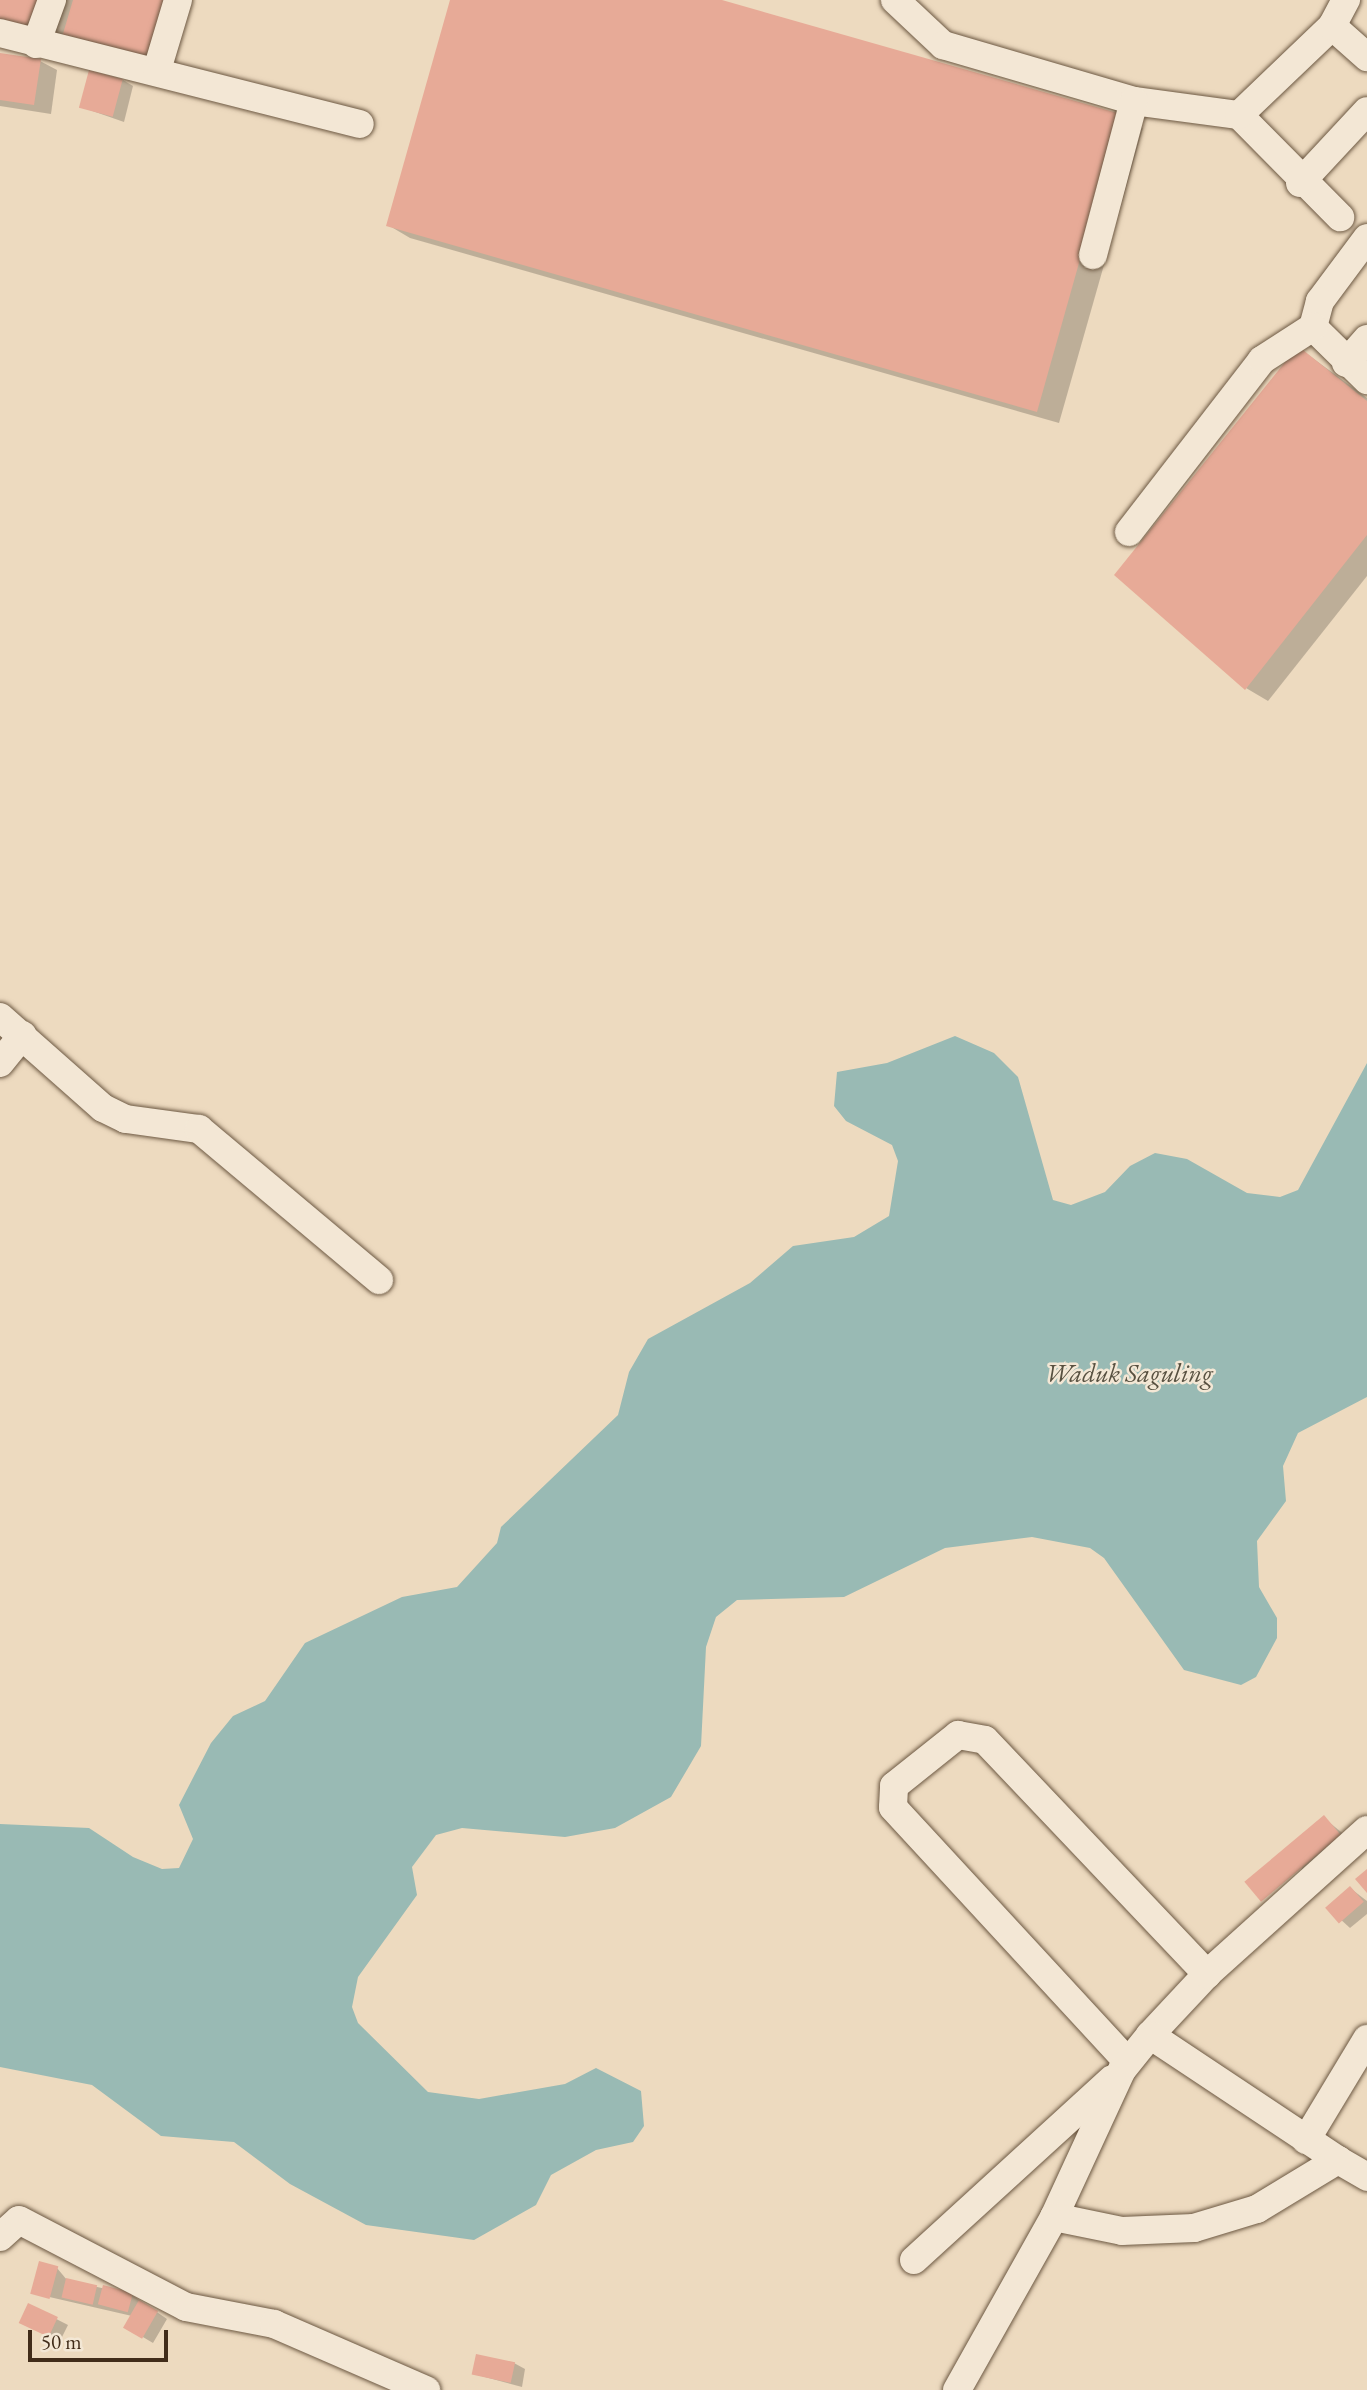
<!DOCTYPE html>
<style>
body{margin:0}
#map{position:relative;width:1367px;height:2390px;overflow:hidden;background:#eddabf;font-family:"EB Garamond",serif}
div>[style]{position:absolute}
.water>*{inset:0;background:#99bab4}
.shadow>*{inset:0;background:#0003}
.building>*{inset:0;background:#e7aa97;transform-origin:0 0}
.roads{filter:drop-shadow(0 0 2px #6c5842) drop-shadow(0 0 2px #6c5842)}
.minor>*{height:28px;margin:-14px;padding:0 14px;transform-origin:14px;border-radius:14px;background:#f3e7d5}
span{translate:-50% -50%;white-space:nowrap;text-align:center;line-height:1.15;-webkit-text-stroke:5px #f3e7d5;paint-order:stroke}
.water-label{font-size:26px;color:#575040;font-style:italic}
.scale{position:absolute;left:28px;top:2330px;width:140px;height:32px;box-sizing:border-box;border:4px solid #412c19;border-top:0;padding-left:9px;font-size:21px;line-height:24px;white-space:nowrap;color:#412c19;-webkit-text-stroke:5px #f3e7d5;paint-order:stroke}
</style>
<div id="map">
<div class="water">
<div style="clip-path:polygon(955px 1036px,994px 1053px,1018px 1077px,1053px 1200px,1071px 1205px,1105px 1192px,1130px 1166px,1155px 1153px,1187px 1159px,1247px 1193px,1280px 1197px,1298px 1190px,1367px 1063px,1367px 1397px,1298px 1433px,1283px 1466px,1286px 1501px,1257px 1541px,1259px 1587px,1277px 1618px,1277px 1638px,1256px 1677px,1241px 1685px,1184px 1670px,1104px 1558px,1090px 1548px,1032px 1537px,945px 1548px,844px 1597px,737px 1600px,716px 1617px,706px 1647px,701px 1746px,671px 1797px,615px 1828px,565px 1837px,462px 1828px,436px 1835px,412px 1867px,417px 1895px,358px 1977px,352px 2007px,358px 2023px,428px 2092px,479px 2099px,565px 2084px,596px 2068px,641px 2091px,644px 2126px,633px 2142px,596px 2150px,551px 2175px,536px 2205px,474px 2240px,366px 2225px,290px 2184px,234px 2142px,161px 2136px,92px 2085px,0 2067px,0 1824px,89px 1828px,133px 1857px,162px 1869px,179px 1868px,193px 1839px,179px 1805px,211px 1743px,233px 1716px,265px 1701px,305px 1643px,402px 1597px,457px 1587px,497px 1543px,501px 1527px,618px 1415px,629px 1372px,648px 1339px,750px 1283px,793px 1246px,854px 1237px,889px 1216px,898px 1161px,892px 1145px,846px 1121px,834px 1106px,837px 1072px,887px 1063px)"></div>
</div>
<div class="shadow">
<div style="clip-path:polygon(0 0,191px 0,169px 74px,0 28px)"></div>
<div style="clip-path:polygon(452px 0,716px 0,1120px 115px,1143px 128px,1059px 423px,410px 238px,388px 225px)"></div>
<div style="clip-path:polygon(0 55px,40px 61px,57px 70px,51px 114px,0 106px)"></div>
<div style="clip-path:polygon(123px 80px,133px 86px,124px 122px,81px 107px)"></div>
<div style="clip-path:polygon(1299px 348px,1367px 398px,1367px 576px,1268px 701px,1246px 688px)"></div>
<div style="clip-path:polygon(1324px 1818px,1357px 1845px,1282px 1913px)"></div>
<div style="clip-path:polygon(1350px 1888px,1367px 1901px,1367px 1914px,1350px 1928px,1327px 1907px)"></div>
<div style="clip-path:polygon(57px 2268px,67px 2280px,132px 2295px,167px 2319px,153px 2343px,126px 2327px,132px 2316px,32px 2293px)"></div>
<div style="clip-path:polygon(29px 2305px,68px 2325px,60px 2341px,32px 2328px)"></div>
<div style="clip-path:polygon(514px 2363px,525px 2369px,522px 2387px,474px 2374px)"></div>
</div>
<div class="building">
<div style="clip-path:polygon(0 0,48px 0,38px 34px,0 23px)"></div>
<div style="clip-path:polygon(73px 0,165px 0,146px 63px,62px 37px)"></div>
<div style="clip-path:polygon(450px 0,722px 0,1121px 114px,1037px 412px,386px 226px)"></div>
<div style="clip-path:polygon(0 53px,41px 59px,34px 105px,0 100px)"></div>
<div style="left:89px;top:70px;width:35px;height:39px;rotate:15deg"></div>
<div style="clip-path:polygon(1298px 346px,1367px 401px,1367px 535px,1245px 690px,1114px 575px)"></div>
<div style="left:1324px;top:1815px;width:26px;height:104px;rotate:50deg"></div>
<div style="clip-path:polygon(1367px 1869px,1367px 1893px,1355px 1879px)"></div>
<div style="left:1350px;top:1886px;width:21px;height:33px;rotate:49deg"></div>
<div style="left:39px;top:2261px;width:20px;height:34px;rotate:15deg"></div>
<div style="left:66px;top:2278px;width:32px;height:20px;rotate:13deg"></div>
<div style="left:103px;top:2285px;width:31px;height:20px;rotate:15deg"></div>
<div style="left:139px;top:2300px;width:22px;height:32px;rotate:30deg"></div>
<div style="left:28px;top:2303px;width:33px;height:22px;rotate:25deg"></div>
<div style="left:476px;top:2354px;width:40px;height:21px;rotate:12deg"></div>
</div>
<div class="roads">
<div class="minor">
<div style="left:895px;top:0;width:66px;rotate:43.2deg"></div>
<div style="left:943px;top:45px;width:199px;rotate:16.3deg"></div>
<div style="left:1134px;top:101px;width:106px;rotate:7.6deg"></div>
<div style="left:1239px;top:115px;width:144px;rotate:45.3deg"></div>
<div style="left:1332px;top:26px;width:47px;rotate:41.5deg"></div>
<div style="left:0;top:33px;width:371px;rotate:14.2deg"></div>
<div style="left:36px;top:44px;width:47px;rotate:-70deg"></div>
<div style="left:157px;top:70px;width:73px;rotate:-73.3deg"></div>
<div style="left:1239px;top:115px;width:129px;rotate:-43.7deg"></div>
<div style="left:1332px;top:26px;width:30px;rotate:-62deg"></div>
<div style="left:1300px;top:183px;width:98px;rotate:-47.1deg"></div>
<div style="left:1367px;top:238px;width:79px;rotate:126.7deg"></div>
<div style="left:1320px;top:301px;width:27px;rotate:105deg"></div>
<div style="left:1313px;top:327px;width:76px;rotate:44.5deg"></div>
<div style="left:1093px;top:255px;width:159px;rotate:-75.1deg"></div>
<div style="left:1346px;top:363px;width:32px;rotate:-49deg"></div>
<div style="left:1129px;top:532px;width:217px;rotate:-52.3deg"></div>
<div style="left:1262px;top:360px;width:61px;rotate:-32.9deg"></div>
<div style="left:0;top:1017px;width:137px;rotate:41.5deg"></div>
<div style="left:103px;top:1108px;width:25px;rotate:26deg"></div>
<div style="left:126px;top:1119px;width:74px;rotate:7.8deg"></div>
<div style="left:199px;top:1129px;width:235px;rotate:40deg"></div>
<div style="left:0;top:1063px;width:36px;rotate:-51deg"></div>
<div style="left:1150px;top:2035px;width:83px;rotate:-46.9deg"></div>
<div style="left:1207px;top:1974px;width:215px;rotate:-42deg"></div>
<div style="left:1127px;top:2061px;width:345px;rotate:-132.7deg"></div>
<div style="left:893px;top:1807px;width:21px;rotate:-87deg"></div>
<div style="left:894px;top:1786px;width:82px;rotate:-38.6deg"></div>
<div style="left:958px;top:1735px;width:27px;rotate:10deg"></div>
<div style="left:985px;top:1740px;width:323px;rotate:46.5deg"></div>
<div style="left:1306px;top:2140px;width:118px;rotate:-58.9deg"></div>
<div style="left:1054px;top:2217px;width:162px;rotate:-65.2deg"></div>
<div style="left:1122px;top:2070px;width:45px;rotate:-51.3deg"></div>
<div style="left:1150px;top:2035px;width:226px;rotate:33.6deg"></div>
<div style="left:0;top:2237px;width:25px;rotate:-42deg"></div>
<div style="left:19px;top:2220px;width:188px;rotate:27.5deg"></div>
<div style="left:186px;top:2307px;width:90px;rotate:10.9deg"></div>
<div style="left:274px;top:2324px;width:166px;rotate:23.5deg"></div>
<div style="left:914px;top:2260px;width:268px;rotate:-42.4deg"></div>
<div style="left:957px;top:2390px;width:198px;rotate:-60.7deg"></div>
<div style="left:1054px;top:2217px;width:69px;rotate:11.6deg"></div>
<div style="left:1122px;top:2231px;width:72px;rotate:-2.4deg"></div>
<div style="left:1194px;top:2228px;width:66px;rotate:-16.8deg"></div>
<div style="left:1257px;top:2209px;width:95px;rotate:-31.2deg"></div>
<div style="left:1338px;top:2160px;width:34px;rotate:30deg"></div>
</div>
</div>
<div class="water-label">
<span style="left:1129px;top:1374px">Waduk Saguling</span>
</div>
<div class="scale">50 m</div>
</div>
